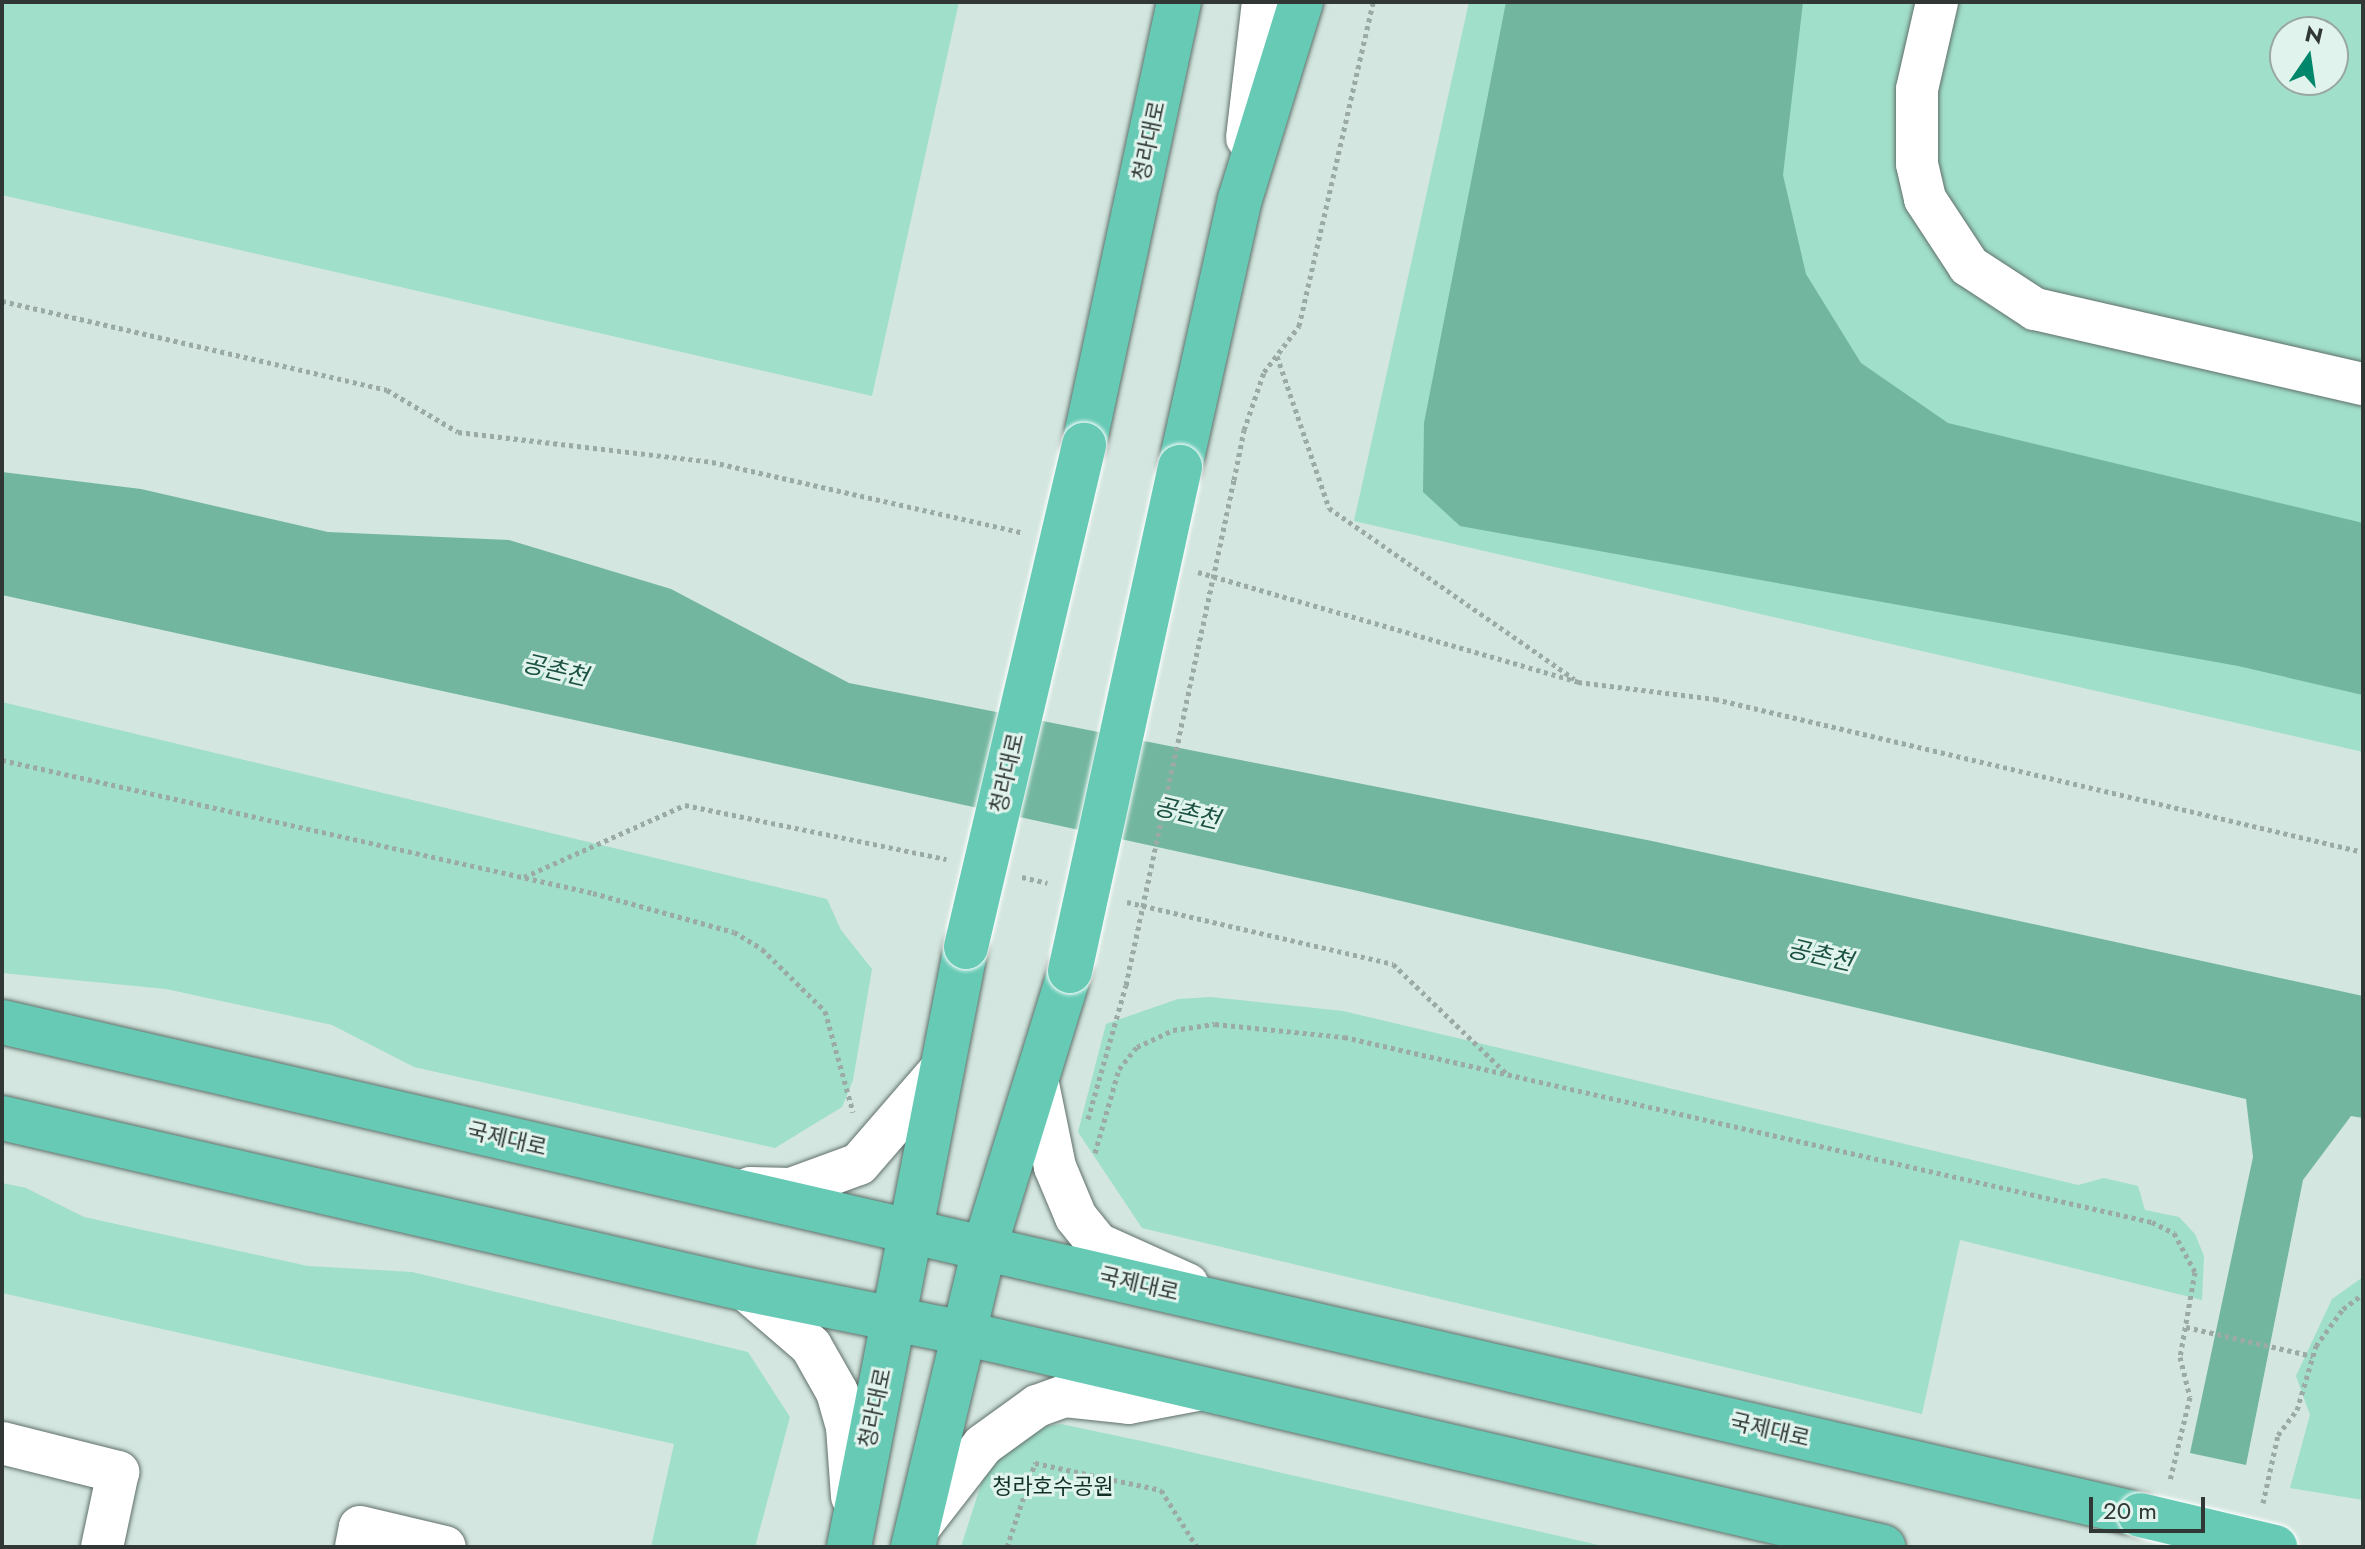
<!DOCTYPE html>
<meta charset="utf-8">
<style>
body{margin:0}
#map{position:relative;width:2365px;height:1549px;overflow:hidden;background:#d3e6df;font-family:Jost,"Noto Sans KR",sans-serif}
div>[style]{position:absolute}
.green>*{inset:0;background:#a0dfc9}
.water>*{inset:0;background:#73b6a0}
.path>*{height:5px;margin-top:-2.5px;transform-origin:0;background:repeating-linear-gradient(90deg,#9baaa4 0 4px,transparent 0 8px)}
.roads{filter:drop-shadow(0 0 2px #60706a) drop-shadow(0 0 2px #60706a)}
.minor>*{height:42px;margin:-21px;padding:0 21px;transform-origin:21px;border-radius:21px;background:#fff}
.major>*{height:44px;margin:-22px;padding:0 22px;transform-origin:22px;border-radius:22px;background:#66cab5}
.path-bridge>*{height:5px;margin-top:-2.5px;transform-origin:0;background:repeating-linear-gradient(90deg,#9baaa4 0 4px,transparent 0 8px)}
.bridges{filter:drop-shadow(0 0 2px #fff) drop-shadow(0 0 2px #fff)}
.major-bridge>*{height:44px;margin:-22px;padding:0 22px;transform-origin:22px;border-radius:22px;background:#66cab5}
span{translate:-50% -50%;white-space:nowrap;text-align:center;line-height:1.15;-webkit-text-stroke:6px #e0f3ec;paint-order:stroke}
.street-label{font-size:22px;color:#303734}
.park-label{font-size:22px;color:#103026}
.water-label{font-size:24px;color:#1b5142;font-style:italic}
.frame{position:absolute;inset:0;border:4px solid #303734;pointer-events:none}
.north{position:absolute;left:2269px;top:16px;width:80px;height:80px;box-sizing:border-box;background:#e0f3ec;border:2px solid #9aa8a2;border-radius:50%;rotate:13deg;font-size:22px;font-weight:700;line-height:32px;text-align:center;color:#303734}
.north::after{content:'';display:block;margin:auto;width:28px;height:36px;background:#00866a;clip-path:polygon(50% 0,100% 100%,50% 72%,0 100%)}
.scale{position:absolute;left:2089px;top:1497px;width:116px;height:36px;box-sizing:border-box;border:4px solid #303734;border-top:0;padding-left:10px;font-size:24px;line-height:28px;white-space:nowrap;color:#303734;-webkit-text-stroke:6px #e0f3ec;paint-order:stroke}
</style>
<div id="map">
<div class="green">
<div style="clip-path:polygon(2px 2px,959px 2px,872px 396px,2px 195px)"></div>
<div style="clip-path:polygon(evenodd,1469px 2px,2363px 2px,2363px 752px,1354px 521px,1469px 2px,2285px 32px,2333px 32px,2333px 80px,2285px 80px,2285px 32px)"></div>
<div style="clip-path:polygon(2px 702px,827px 899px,841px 930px,872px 969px,853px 1080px,842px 1107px,775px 1148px,414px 1067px,332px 1025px,282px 1014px,166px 989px,2px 973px)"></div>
<div style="clip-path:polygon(1211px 997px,1343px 1011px,2078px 1185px,2104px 1178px,2138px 1186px,2145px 1210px,2179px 1217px,2195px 1234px,2204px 1256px,2202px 1300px,1960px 1240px,1922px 1414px,1142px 1228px,1078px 1132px,1106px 1024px,1178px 999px)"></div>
<div style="clip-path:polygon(2px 1183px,26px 1188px,84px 1217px,308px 1266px,412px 1272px,748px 1352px,790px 1417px,755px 1547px,651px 1547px,674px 1444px,2px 1293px)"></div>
<div style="clip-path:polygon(2363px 1277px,2363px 1500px,2290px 1488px,2310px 1415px,2296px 1376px,2332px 1299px)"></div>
<div style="clip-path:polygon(1061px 1424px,1151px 1443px,1607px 1547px,961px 1547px,990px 1456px,1037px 1428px)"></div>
</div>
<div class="water">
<div style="clip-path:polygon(1506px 2px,1803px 2px,1783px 175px,1806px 274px,1861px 363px,1948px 423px,2363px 523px,2363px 695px,2238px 666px,1460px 526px,1423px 492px,1424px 423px)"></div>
<div style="clip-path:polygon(2px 472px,141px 489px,328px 532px,509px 540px,671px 589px,849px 683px,1652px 841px,2363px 996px,2363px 1118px,2351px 1116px,2303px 1180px,2246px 1465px,2190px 1453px,2253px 1157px,2246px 1099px,1354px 890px,2px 595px)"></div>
</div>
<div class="path">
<div style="left:2px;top:301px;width:395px;rotate:13deg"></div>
<div style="left:387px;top:390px;width:82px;rotate:30.6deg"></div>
<div style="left:458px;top:432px;width:256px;rotate:6.7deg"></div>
<div style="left:712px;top:462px;width:317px;rotate:12.8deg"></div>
<div style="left:1277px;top:356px;width:161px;rotate:71.1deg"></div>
<div style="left:1329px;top:508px;width:299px;rotate:34.9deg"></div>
<div style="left:1234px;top:480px;width:51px;rotate:-78.7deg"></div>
<div style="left:1244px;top:430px;width:61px;rotate:-71deg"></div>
<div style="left:1264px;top:372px;width:58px;rotate:-52.7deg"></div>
<div style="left:1299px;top:326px;width:332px;rotate:-77.1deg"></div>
<div style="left:1198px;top:572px;width:396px;rotate:16.1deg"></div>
<div style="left:1578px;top:682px;width:138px;rotate:7.1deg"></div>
<div style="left:1715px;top:699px;width:666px;rotate:13.28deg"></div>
<div style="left:2px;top:760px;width:606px;rotate:12.68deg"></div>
<div style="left:593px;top:893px;width:146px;rotate:15.5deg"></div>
<div style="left:734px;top:932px;width:33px;rotate:31deg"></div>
<div style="left:762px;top:949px;width:88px;rotate:44.5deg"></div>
<div style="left:825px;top:1011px;width:105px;rotate:74.5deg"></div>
<div style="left:524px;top:877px;width:176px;rotate:-24.1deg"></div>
<div style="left:685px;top:805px;width:267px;rotate:11.7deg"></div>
<div style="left:1022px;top:877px;width:26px;rotate:13deg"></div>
<div style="left:1127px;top:902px;width:273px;rotate:13.1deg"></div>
<div style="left:1393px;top:964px;width:160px;rotate:44deg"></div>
<div style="left:1088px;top:1119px;width:139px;rotate:-74.2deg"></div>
<div style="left:1095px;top:1153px;width:87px;rotate:-74.1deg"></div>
<div style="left:1119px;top:1069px;width:28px;rotate:-51deg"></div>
<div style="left:1137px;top:1047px;width:40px;rotate:-25deg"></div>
<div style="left:1173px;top:1030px;width:42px;rotate:-8.1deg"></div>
<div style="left:1215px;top:1024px;width:130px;rotate:5.8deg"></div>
<div style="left:1344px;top:1037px;width:829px;rotate:12.9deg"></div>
<div style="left:2152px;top:1222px;width:25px;rotate:27deg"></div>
<div style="left:2174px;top:1233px;width:44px;rotate:61.7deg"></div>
<div style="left:2195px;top:1272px;width:86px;rotate:100deg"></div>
<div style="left:2180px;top:1357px;width:41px;rotate:76deg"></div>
<div style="left:2190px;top:1397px;width:85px;rotate:103.5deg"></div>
<div style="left:2186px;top:1327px;width:130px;rotate:12.9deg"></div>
<div style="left:2263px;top:1503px;width:70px;rotate:-77.6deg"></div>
<div style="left:2278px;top:1435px;width:31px;rotate:-53deg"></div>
<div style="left:2297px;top:1410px;width:67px;rotate:-73.5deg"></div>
<div style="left:2316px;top:1346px;width:46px;rotate:-53.9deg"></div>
<div style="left:2343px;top:1309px;width:25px;rotate:-37deg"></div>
<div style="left:1007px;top:1547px;width:89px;rotate:-71.6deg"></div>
<div style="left:1035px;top:1463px;width:129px;rotate:12.1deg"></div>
<div style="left:1161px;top:1490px;width:67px;rotate:57.7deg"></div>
</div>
<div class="roads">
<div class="minor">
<div style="left:1937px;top:2px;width:89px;rotate:102.9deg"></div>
<div style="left:1917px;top:89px;width:75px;rotate:90deg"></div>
<div style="left:1917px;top:164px;width:36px;rotate:77deg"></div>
<div style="left:1925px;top:199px;width:80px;rotate:56.7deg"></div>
<div style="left:1969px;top:266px;width:79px;rotate:33.1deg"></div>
<div style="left:2035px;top:309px;width:336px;rotate:12.9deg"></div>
<div style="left:1247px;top:138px;width:137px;rotate:-83.3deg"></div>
<div style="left:1038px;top:1084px;width:85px;rotate:78.4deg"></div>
<div style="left:1055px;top:1167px;width:54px;rotate:67.2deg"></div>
<div style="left:1076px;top:1217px;width:35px;rotate:51deg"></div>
<div style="left:1098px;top:1244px;width:98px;rotate:24.2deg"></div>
<div style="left:750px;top:1188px;width:41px;rotate:1.4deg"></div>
<div style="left:791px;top:1189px;width:72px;rotate:-20.2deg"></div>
<div style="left:859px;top:1164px;width:128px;rotate:-49.1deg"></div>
<div style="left:745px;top:1289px;width:87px;rotate:40.8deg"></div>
<div style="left:811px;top:1346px;width:53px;rotate:60.5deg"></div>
<div style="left:837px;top:1392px;width:36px;rotate:74deg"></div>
<div style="left:847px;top:1427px;width:70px;rotate:85.9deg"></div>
<div style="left:2px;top:1443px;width:120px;rotate:14deg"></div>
<div style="left:118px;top:1472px;width:77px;rotate:102deg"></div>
<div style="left:921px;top:1525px;width:101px;rotate:-52.2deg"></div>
<div style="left:983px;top:1445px;width:67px;rotate:-35.8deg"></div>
<div style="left:1037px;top:1406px;width:30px;rotate:-20deg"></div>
<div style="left:1065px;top:1396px;width:64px;rotate:6.2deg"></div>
<div style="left:1129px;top:1403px;width:74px;rotate:-10.9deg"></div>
<div style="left:356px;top:1547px;width:20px;rotate:-79deg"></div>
<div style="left:360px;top:1527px;width:87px;rotate:13.2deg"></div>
</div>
<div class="major">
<div style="left:1084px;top:445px;width:453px;rotate:-77.9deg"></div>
<div style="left:1180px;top:467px;width:275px;rotate:-77.4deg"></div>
<div style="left:1240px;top:199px;width:206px;rotate:-72.8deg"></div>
<div style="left:2px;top:1022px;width:2194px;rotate:12.98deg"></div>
<div style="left:2px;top:1118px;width:762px;rotate:12.96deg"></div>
<div style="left:745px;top:1289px;width:222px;rotate:11.4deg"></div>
<div style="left:963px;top:1333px;width:945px;rotate:13.09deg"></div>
<div style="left:849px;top:1547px;width:611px;rotate:-78.97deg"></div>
<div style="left:913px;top:1547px;width:306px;rotate:-76.6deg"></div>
<div style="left:984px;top:1249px;width:291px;rotate:-72.8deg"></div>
</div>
</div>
<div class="path-bridge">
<div style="left:1126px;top:985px;width:516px;rotate:-77.93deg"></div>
</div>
<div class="bridges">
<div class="major-bridge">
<div style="left:966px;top:947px;width:516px;rotate:-76.77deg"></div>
<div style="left:1070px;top:971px;width:516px;rotate:-77.69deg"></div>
<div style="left:2140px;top:1515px;width:139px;rotate:13.3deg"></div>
</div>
</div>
<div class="street-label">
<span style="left:1149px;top:141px;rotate:-78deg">청라대로</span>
<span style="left:1007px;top:773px;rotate:-77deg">청라대로</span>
<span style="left:507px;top:1139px;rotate:13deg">국제대로</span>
<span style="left:1139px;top:1284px;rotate:13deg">국제대로</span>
<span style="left:875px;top:1408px;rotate:-78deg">청라대로</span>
<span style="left:1770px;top:1430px;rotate:13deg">국제대로</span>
</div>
<div class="park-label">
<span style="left:1053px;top:1487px">청라호수공원</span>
</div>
<div class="water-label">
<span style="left:555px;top:670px;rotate:13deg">공촌천</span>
<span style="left:1187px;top:813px;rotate:13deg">공촌천</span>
<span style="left:1820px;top:955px;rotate:13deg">공촌천</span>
</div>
<div class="frame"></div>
<div class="north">N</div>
<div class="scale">20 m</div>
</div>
